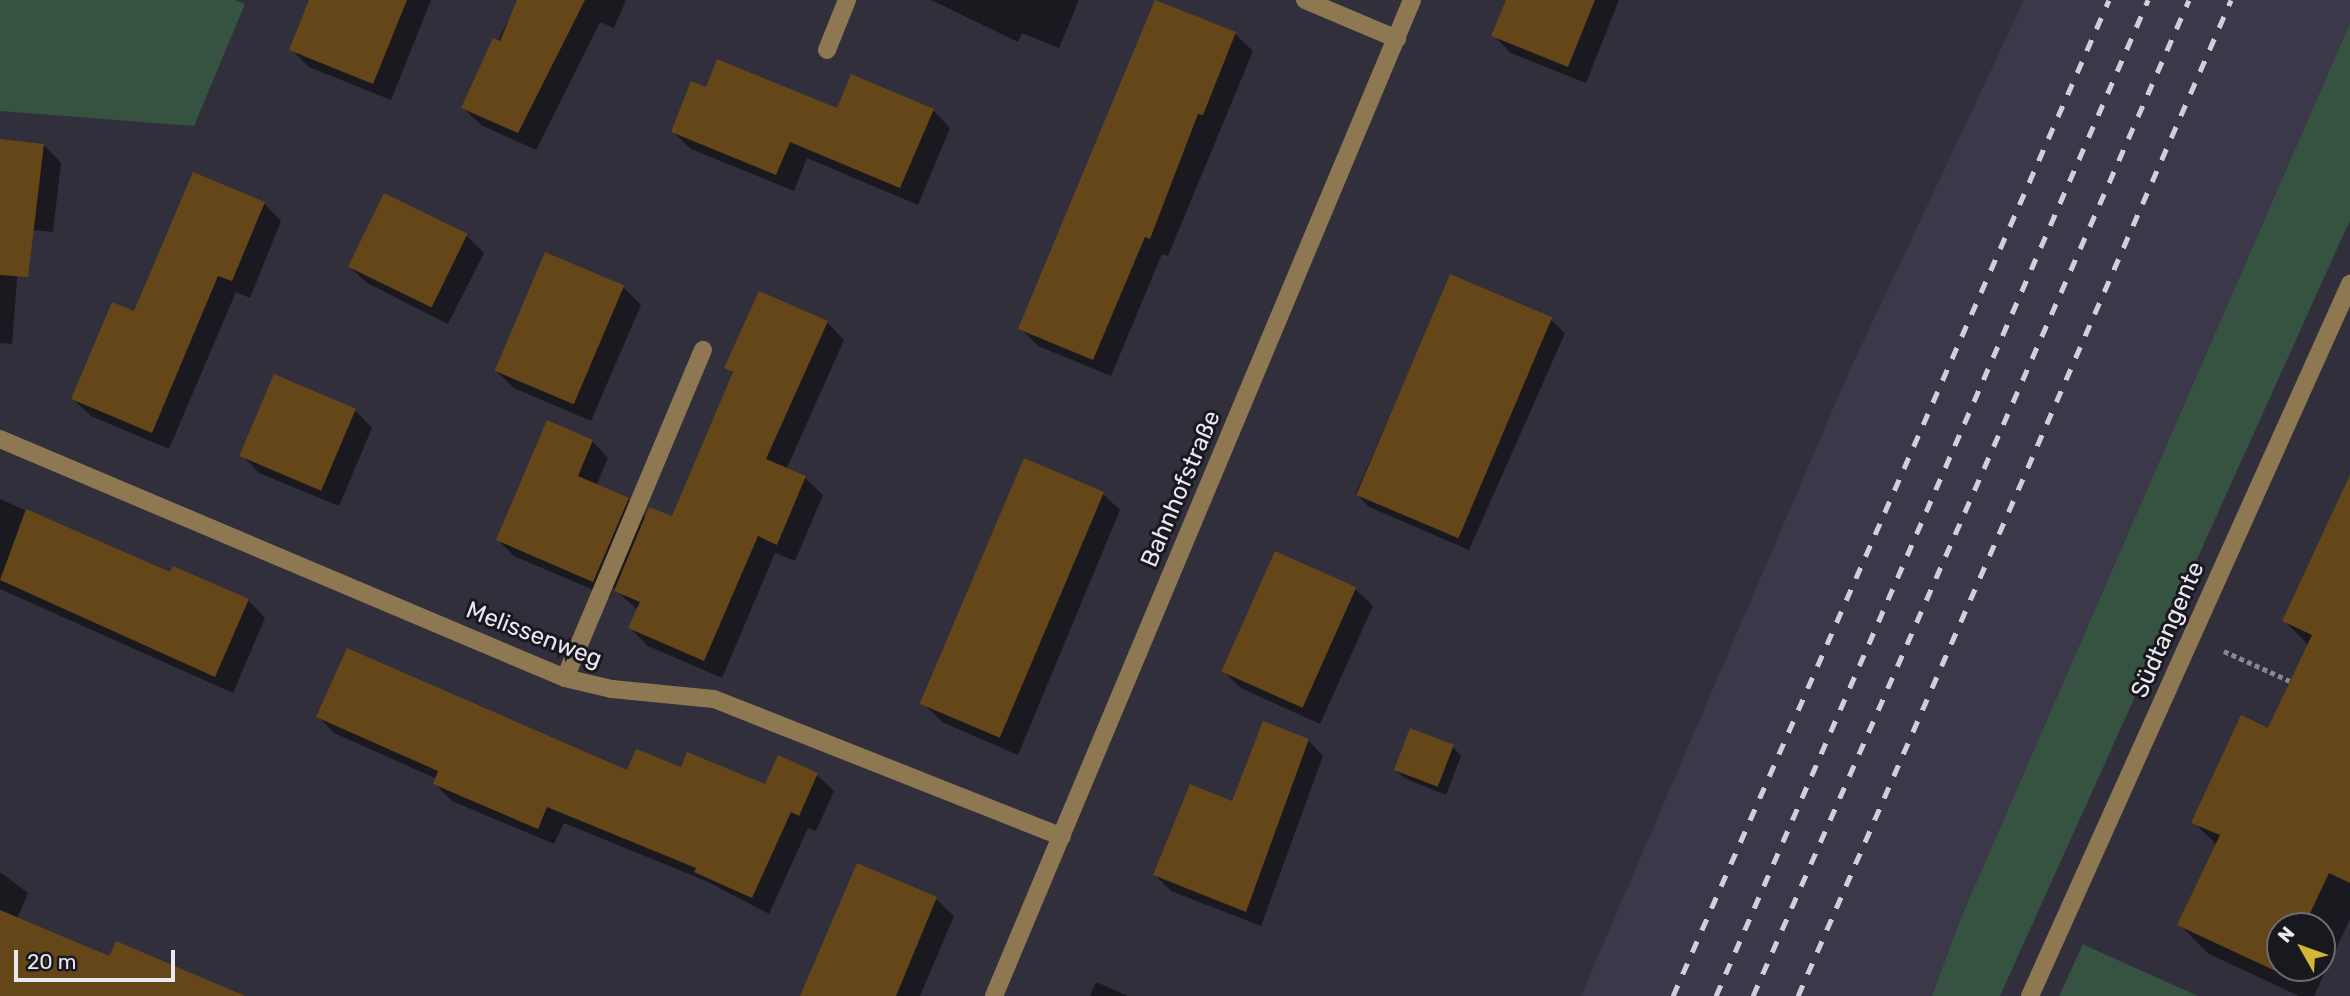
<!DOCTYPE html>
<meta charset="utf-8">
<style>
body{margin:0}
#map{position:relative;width:2350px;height:996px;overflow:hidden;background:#312f3c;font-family:Rubik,sans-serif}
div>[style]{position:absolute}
.built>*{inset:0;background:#3b384a}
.green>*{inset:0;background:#365341}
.shadow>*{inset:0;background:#0007}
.building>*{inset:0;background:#644618;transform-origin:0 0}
.path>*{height:4.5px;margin-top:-2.25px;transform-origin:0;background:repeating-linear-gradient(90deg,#888691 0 5px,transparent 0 8.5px)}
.minor>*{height:18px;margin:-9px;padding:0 9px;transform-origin:9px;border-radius:9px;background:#8d7851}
.rail>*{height:5px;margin-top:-2.5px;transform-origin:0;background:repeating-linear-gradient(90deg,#d1d0d9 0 12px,transparent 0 24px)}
span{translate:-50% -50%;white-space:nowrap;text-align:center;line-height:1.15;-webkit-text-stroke:6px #19181e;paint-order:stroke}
.street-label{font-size:24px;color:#eae9f2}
.north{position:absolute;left:2266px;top:912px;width:70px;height:70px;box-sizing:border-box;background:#19181e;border:2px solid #6d6c73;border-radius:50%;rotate:310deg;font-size:19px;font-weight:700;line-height:28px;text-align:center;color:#eae9f2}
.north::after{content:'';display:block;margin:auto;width:24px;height:32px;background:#d3b635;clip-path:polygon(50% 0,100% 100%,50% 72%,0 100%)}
.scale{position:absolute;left:14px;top:950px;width:161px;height:32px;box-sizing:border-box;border:4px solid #eae9f2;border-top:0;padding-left:9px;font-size:21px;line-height:24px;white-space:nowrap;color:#eae9f2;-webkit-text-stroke:5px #19181e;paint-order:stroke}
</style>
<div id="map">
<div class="built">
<div style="clip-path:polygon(2024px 0,2350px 0,2350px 23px,1960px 920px,1932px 996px,1581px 996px,1848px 374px)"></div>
</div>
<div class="green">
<div style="clip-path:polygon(0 0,235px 0,245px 4px,194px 126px,0 111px)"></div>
<div style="clip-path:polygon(2350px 23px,2350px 220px,2000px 996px,1932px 996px,1960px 920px)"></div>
<div style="clip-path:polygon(2083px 944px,2093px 949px,2198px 996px,2059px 996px)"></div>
</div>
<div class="shadow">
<div style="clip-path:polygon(311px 0,431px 0,391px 100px,309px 67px,291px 49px)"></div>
<div style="clip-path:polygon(519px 0,626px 0,614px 28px,600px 22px,536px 150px,481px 125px,463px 108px)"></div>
<div style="clip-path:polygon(931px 0,1079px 0,1059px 48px,1022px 33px,1018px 42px)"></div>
<div style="clip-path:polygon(1509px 0,1619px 0,1586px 83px,1511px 53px,1493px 35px)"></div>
<div style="clip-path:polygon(1156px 3px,1235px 34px,1253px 51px,1168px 256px,1162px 254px,1111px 376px,1038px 346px,1020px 328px)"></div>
<div style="clip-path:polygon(707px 90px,838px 110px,933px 110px,950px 128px,918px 205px,807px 158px,794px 191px,691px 149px,673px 132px)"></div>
<div style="clip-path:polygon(0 140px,44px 145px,61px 163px,53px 232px,21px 229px,12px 344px,0 343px)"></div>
<div style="clip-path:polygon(264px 203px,281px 221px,250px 298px,236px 292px,169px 449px,91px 416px,73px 399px,135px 313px)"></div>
<div style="clip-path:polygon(466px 235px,484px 253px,448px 324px,367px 283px,349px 266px)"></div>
<div style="clip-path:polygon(1451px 276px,1551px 320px,1565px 333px,1469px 550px,1369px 507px,1356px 493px)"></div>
<div style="clip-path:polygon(623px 287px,641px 305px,591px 421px,514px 388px,496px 371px)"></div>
<div style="clip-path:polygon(827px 322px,844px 340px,786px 470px,805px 478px,823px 495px,795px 561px,775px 553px,722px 678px,648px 646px,630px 628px,638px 610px,613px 588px,610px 597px,514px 556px,498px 540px,592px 441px,608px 458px,596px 486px,628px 499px,646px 518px,673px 518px,734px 375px,727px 368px)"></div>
<div style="clip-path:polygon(355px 410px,372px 428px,339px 506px,259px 473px,242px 455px)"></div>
<div style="clip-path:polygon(1025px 460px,1103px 494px,1120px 510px,1018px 755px,942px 722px,925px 705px)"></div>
<div style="clip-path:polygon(0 499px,171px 575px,248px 600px,265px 618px,233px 693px,0 589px)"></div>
<div style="clip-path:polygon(evenodd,2350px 531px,2350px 919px,2314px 996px,2299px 996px,2209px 954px,2179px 924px,2217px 845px,2193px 822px,2269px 731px,2309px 646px,2284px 620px,2350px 531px,2280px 926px,2322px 926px,2322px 968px,2280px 968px,2280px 926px)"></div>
<div style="clip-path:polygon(1355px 589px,1373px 606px,1320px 724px,1241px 688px,1223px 671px)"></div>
<div style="clip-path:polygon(318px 716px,628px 772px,682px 769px,766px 786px,817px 775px,834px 791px,816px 831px,808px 828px,769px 914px,706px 881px,564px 823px,554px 844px,452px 801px,435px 784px,437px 779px,334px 733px)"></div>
<div style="clip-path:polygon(1308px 740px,1323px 756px,1261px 926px,1171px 891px,1155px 875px)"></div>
<div style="clip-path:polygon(1453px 747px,1461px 756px,1446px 795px,1404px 778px,1395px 769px)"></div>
<div style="clip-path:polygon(0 872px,28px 893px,17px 919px,182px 996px,7px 996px,0 974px)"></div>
<div style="clip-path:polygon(936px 899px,954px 916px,920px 996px,802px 996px)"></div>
<div style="clip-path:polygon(1096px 982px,1128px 996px,1090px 996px)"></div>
</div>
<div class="building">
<div style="clip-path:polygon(309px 0,407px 0,373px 84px,289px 50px)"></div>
<div style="clip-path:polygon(517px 0,585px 0,518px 133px,461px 108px,493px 38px,500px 41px)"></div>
<div style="clip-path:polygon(1155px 0,1236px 32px,1203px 115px,1198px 114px,1150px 239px,1145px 237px,1093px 360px,1018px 329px)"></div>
<div style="clip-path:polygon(1506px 0,1595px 0,1568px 67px,1491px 36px)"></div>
<div style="clip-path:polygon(717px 59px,837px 108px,851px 74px,934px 109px,900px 188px,790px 142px,776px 175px,671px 132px,691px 81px,706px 87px)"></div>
<div style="clip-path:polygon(0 139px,44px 144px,28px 277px,0 275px)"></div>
<div style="clip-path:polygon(193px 172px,265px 202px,232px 281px,218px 276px,152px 433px,71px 399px,112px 302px,134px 311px)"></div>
<div style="left:384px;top:193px;width:93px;height:82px;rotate:26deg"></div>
<div style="left:545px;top:252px;width:86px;height:129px;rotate:23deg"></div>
<div style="left:1450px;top:274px;width:111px;height:240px;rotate:23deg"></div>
<div style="clip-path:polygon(759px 291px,828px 321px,766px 459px,806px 476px,777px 545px,758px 536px,704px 661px,628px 628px,640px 602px,614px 591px,649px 507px,672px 516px,733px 372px,724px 368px)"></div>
<div style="left:274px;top:374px;width:89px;height:89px;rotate:23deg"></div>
<div style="clip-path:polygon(547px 420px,593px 440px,578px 476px,629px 498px,593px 582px,496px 540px)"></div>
<div style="left:1024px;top:458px;width:87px;height:267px;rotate:23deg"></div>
<div style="clip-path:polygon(2350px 475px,2350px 883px,2329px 873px,2304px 926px,2280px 926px,2282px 974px,2177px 925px,2220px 835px,2191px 823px,2241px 715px,2268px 728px,2312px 635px,2282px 621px)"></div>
<div style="clip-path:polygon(26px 509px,170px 572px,173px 566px,249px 599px,215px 677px,0 580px)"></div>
<div style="left:1275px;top:551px;width:89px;height:132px;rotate:24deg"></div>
<div style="clip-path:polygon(347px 648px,627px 770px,636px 749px,681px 767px,687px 752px,765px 784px,778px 755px,818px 773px,799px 816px,791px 812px,752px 898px,694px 872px,696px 868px,547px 807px,538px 829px,433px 784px,438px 771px,316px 717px)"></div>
<div style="clip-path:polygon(1263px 721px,1309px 739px,1246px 912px,1153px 875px,1190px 784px,1232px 801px)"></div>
<div style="left:1410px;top:728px;width:47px;height:45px;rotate:21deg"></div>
<div style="clip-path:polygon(857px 863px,937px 897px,896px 996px,800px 996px)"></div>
<div style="clip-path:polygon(0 910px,109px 956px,116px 941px,245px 996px,0 996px)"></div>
</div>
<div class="path">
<div style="left:2224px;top:651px;width:72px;rotate:24.4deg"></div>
</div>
<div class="minor">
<div style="left:1305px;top:0;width:100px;rotate:23deg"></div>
<div style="left:827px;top:50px;width:54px;rotate:-68.2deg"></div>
<div style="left:0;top:439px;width:613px;rotate:22.93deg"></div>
<div style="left:565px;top:678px;width:48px;rotate:13.2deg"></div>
<div style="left:612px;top:689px;width:102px;rotate:5.6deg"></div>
<div style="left:714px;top:699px;width:374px;rotate:21.6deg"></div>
<div style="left:565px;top:678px;width:356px;rotate:-67.2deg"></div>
<div style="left:994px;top:996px;width:1080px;rotate:-67.23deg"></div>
<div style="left:2030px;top:996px;width:781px;rotate:-65.8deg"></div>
</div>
<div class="rail">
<div style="left:1673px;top:996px;width:1087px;rotate:-66.36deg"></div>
<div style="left:1716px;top:996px;width:1086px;rotate:-66.55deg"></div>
<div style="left:1753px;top:996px;width:1087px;rotate:-66.36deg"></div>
<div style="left:1798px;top:996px;width:1086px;rotate:-66.5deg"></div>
</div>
<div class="street-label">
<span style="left:1181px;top:489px;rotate:-67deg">Bahnhofstraße</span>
<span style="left:2168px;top:630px;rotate:-66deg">Südtangente</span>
<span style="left:534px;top:635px;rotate:21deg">Melissenweg</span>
</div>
<div class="north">N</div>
<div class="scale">20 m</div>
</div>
